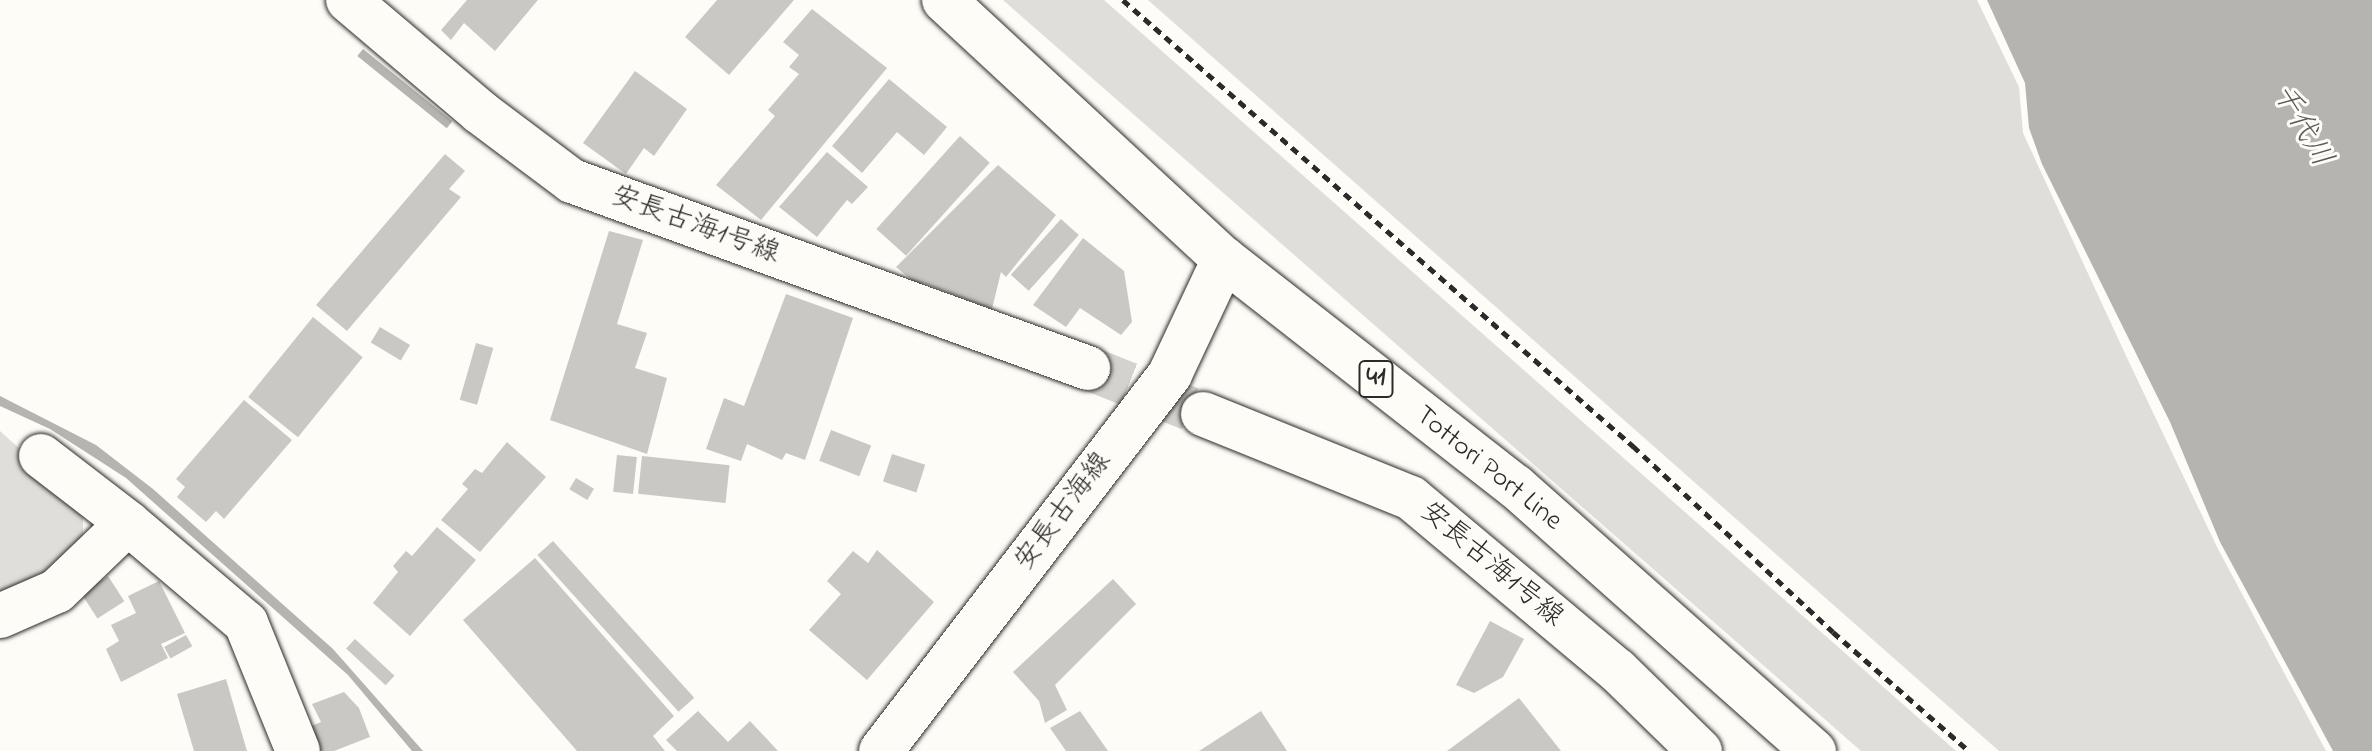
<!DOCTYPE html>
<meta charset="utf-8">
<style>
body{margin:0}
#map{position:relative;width:2372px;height:751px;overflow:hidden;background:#fdfcf7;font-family:"Indie Flower","Klee One",sans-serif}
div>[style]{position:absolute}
.green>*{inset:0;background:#dfdeda}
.water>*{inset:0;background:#b5b4b1;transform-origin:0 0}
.building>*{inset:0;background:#c9c8c4;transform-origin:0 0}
.minor-tunnel>*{height:44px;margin-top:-22px;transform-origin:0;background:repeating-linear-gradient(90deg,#d3d2ce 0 44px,transparent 0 66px)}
.path>*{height:5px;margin-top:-2.5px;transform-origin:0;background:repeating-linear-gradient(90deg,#2b2b2b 0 8px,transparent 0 14px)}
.roads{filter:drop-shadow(0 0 2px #2b2b2b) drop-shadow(0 0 2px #2b2b2b)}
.minor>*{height:44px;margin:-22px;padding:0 22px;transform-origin:22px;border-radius:22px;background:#fdfcf7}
.major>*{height:44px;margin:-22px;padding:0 22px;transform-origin:22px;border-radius:22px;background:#fdfcf7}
span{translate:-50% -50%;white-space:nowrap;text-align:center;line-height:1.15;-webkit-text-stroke:6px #fdfcf7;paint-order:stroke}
.shield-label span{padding:2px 6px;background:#fdfcf7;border:2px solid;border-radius:6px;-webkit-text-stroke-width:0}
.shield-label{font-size:26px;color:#2b2b2b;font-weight:700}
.street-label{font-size:28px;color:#2b2b2b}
.water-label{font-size:30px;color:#5b5b5a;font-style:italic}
</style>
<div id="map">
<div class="green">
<div style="clip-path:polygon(1003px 0,1104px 0,1956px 751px,1861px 751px)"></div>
<div style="clip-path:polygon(1148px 0,1977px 0,2019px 87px,2023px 133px,2128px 360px,2217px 547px,2326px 751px,1999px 751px)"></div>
<div style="clip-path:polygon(0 431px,83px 506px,83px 540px,64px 562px,0 599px)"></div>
</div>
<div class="water">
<div style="clip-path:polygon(1987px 0,2372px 0,2372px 751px,2333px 751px,2220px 542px,2170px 422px,2042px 164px,2029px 128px,2025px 83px)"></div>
<div style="left:363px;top:49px;width:115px;height:9px;rotate:39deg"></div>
<div style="clip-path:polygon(0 396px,96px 445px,153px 489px,333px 649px,423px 751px,412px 751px,348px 675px,126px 478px,50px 429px,0 406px)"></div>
</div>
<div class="building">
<div style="clip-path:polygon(467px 0,538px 0,495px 51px,464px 23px,451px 40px,441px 30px)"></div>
<div style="clip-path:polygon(717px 0,794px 0,729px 75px,685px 37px)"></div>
<div style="clip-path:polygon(812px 9px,887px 68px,761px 220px,716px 185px,775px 116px,768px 110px,799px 74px,789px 67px,799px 55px,783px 42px)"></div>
<div style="clip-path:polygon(635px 71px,687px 109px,654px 156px,644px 148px,626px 174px,583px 143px)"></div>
<div style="clip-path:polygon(889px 79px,947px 127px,924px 155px,897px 132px,862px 173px,832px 146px)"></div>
<div style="left:960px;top:136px;width:40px;height:125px;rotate:42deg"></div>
<div style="clip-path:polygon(827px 152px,868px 187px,852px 204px,847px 200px,817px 237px,779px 207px)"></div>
<div style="clip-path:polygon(445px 154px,465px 171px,449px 189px,461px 197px,347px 331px,316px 305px)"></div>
<div style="clip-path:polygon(998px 165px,1056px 215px,1006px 277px,1001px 272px,992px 309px,923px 283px,919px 286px,896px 267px)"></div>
<div style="left:1061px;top:219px;width:24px;height:75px;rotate:42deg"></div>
<div style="clip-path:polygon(609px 231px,643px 240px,617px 324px,647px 333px,635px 368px,667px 378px,647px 454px,550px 420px)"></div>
<div style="clip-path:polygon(1083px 238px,1124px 271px,1132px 322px,1121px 335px,1080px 308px,1066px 327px,1033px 305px)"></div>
<div style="clip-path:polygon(786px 294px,853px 318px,805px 460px,786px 453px,782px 460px,747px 444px,741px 461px,706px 449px,724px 398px,744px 406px)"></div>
<div style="left:313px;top:317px;width:64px;height:103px;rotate:39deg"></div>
<div style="left:380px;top:327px;width:35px;height:18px;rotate:31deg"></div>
<div style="left:476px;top:343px;width:18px;height:59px;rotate:16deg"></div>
<div style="clip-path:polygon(244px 400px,292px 440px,224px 519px,216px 511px,206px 522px,177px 497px,185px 487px,176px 479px)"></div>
<div style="left:831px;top:430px;width:43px;height:33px;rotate:21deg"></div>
<div style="clip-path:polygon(507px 442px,546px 477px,480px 552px,441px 520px,468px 489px,462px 484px,475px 469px,482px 473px)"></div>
<div style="left:892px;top:454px;width:35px;height:29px;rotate:18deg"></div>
<div style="left:617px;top:455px;width:20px;height:37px;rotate:6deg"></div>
<div style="left:642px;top:456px;width:88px;height:38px;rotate:6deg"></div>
<div style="left:576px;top:478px;width:21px;height:13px;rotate:31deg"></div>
<div style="clip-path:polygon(437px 527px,476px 560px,410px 636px,373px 603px,398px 572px,393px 566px,406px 551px,412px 556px)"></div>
<div style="left:553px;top:541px;width:211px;height:21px;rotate:48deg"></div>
<div style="clip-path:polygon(877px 550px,934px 602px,867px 680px,809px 630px,841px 594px,827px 581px,853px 551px,868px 563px)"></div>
<div style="clip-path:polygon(535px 558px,674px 716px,653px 736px,665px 751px,577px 751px,463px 620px)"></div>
<div style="left:108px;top:576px;width:30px;height:32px;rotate:57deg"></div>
<div style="clip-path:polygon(1113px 579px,1136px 604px,1055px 685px,1067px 710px,1045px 723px,1039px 701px,1013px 672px)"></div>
<div style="clip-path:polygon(159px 581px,185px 633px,161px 644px,168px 658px,121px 682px,106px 649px,119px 641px,111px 625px,136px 613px,128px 596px)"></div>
<div style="clip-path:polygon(1490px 621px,1524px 639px,1503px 677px,1474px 693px,1456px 685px)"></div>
<div style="left:186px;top:635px;width:13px;height:25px;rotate:61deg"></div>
<div style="left:355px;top:639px;width:54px;height:13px;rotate:43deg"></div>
<div style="clip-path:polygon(226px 679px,247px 751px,194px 751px,177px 694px)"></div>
<div style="clip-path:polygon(344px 692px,359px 708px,370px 737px,334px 751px,317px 751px,309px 727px,321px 722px,312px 704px)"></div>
<div style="clip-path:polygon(1519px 698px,1561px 751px,1447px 751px)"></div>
<div style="clip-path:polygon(698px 711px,728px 742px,750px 721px,778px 751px,677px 751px,666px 740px)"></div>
<div style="clip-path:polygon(1080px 711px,1108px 751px,1066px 751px,1050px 728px)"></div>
<div style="clip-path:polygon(1261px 711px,1287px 751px,1199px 751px)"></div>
</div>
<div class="minor-tunnel">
<div style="left:1088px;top:368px;width:124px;rotate:21.8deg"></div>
</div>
<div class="path">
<div style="left:1123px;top:0;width:678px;rotate:41.17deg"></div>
<div style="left:1633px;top:446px;width:273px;rotate:42.9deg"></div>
<div style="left:1833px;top:632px;width:181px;rotate:41.2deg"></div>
</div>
<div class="roads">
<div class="minor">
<div style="left:348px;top:0;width:173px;rotate:40.3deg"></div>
<div style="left:480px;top:112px;width:115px;rotate:36.9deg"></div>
<div style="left:572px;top:181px;width:549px;rotate:19.92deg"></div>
<div style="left:1203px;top:414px;width:224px;rotate:22deg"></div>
<div style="left:1411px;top:498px;width:268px;rotate:39.9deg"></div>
<div style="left:1617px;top:670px;width:116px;rotate:44.3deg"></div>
<div style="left:41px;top:456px;width:110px;rotate:37.6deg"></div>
<div style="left:0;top:616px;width:62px;rotate:-23.7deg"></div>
<div style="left:57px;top:591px;width:98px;rotate:-43.8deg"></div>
<div style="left:128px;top:523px;width:155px;rotate:40.3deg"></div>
<div style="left:246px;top:623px;width:138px;rotate:67.9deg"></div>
<div style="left:881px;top:751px;width:475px;rotate:-52.5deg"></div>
<div style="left:1170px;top:374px;width:127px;rotate:-64.8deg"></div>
</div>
<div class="major">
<div style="left:944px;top:0;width:381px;rotate:42.8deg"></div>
<div style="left:1224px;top:259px;width:369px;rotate:38deg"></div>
<div style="left:1515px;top:486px;width:400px;rotate:41.6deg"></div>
</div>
</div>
<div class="shield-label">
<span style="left:1376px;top:379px">41</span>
</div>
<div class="street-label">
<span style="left:695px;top:226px;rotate:20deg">安長古海1号線</span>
<span style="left:1488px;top:469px;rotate:39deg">Tottori Port Line</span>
<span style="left:1064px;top:512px;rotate:-53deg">安長古海線</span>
<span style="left:1491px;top:565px;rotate:40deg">安長古海1号線</span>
</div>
<div class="water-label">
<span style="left:2301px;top:126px;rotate:60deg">千代川</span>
</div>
</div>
